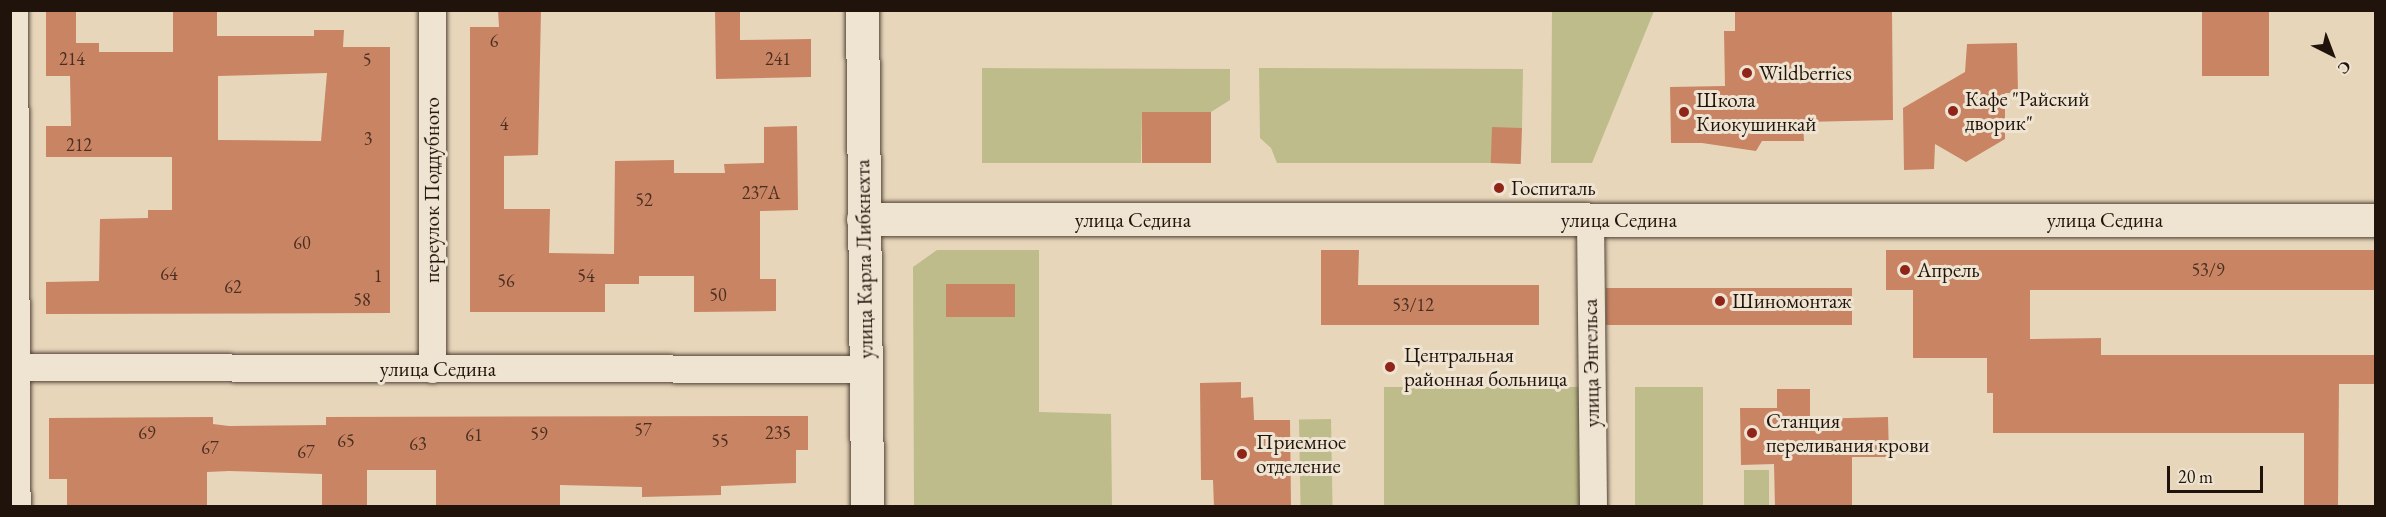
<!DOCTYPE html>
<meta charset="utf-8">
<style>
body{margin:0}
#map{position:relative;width:2386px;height:517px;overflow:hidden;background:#e7d6ba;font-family:"EB Garamond",serif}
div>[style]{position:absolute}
.green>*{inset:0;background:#bebc8a;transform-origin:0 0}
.building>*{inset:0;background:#c98464;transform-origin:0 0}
.roads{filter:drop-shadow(0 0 2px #524437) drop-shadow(0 0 2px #524437)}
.minor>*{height:27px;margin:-13.5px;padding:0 13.5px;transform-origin:13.5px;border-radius:13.5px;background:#efe4d2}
.tertiary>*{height:33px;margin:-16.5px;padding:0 16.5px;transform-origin:16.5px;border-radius:16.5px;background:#efe4d2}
.dots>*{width:16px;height:16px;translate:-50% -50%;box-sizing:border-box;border:3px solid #efe4d2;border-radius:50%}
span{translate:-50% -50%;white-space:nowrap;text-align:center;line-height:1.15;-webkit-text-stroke:6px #efe4d2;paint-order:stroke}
.number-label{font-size:18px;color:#4a2f21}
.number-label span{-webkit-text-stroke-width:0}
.poi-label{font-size:21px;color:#20130b}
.left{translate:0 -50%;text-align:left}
.street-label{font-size:21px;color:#20130b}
.frame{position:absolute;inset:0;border:12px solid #20130b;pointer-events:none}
.north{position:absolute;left:2302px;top:24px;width:60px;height:60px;-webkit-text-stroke:4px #efe4d2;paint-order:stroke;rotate:138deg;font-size:16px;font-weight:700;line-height:24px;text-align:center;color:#20130b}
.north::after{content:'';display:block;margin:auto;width:21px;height:27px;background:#20130b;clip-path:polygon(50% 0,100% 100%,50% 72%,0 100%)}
.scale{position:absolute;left:2167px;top:466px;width:96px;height:27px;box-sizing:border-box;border:3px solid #20130b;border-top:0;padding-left:8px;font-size:18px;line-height:21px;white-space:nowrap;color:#20130b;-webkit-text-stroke:4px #efe4d2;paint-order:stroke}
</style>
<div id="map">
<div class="green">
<div style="clip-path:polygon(1552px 11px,1654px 11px,1592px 163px,1551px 163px)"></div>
<div style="clip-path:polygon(982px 68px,1230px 69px,1230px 100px,1211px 112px,1142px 113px,1141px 163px,982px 163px)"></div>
<div style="clip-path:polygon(1259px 68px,1523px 69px,1522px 128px,1492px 128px,1492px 163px,1277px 163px,1271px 148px,1260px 138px)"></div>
<div style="clip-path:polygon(937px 250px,1039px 250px,1039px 412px,1111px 414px,1112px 506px,914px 506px,913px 267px)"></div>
<div style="left:1583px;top:387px;width:119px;height:199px;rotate:90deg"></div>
<div style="left:1703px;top:387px;width:119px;height:68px;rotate:90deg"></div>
<div style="left:1331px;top:419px;width:87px;height:32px;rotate:89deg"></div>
<div style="left:1744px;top:470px;width:25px;height:36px"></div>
</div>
<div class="building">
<div style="clip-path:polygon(evenodd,46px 10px,76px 10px,76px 43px,99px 43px,99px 52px,173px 52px,173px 10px,217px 10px,217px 36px,314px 36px,314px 30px,344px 30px,343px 47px,390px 47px,390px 313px,46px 314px,46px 282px,99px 281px,100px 219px,148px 218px,148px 210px,172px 210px,172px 157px,46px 157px,46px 126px,71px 126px,70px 76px,46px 76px,46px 10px,327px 73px,321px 141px,218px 140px,218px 76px,327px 73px)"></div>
<div style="clip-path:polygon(498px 10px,541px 10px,538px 155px,504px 156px,504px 209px,550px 209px,549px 253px,614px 254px,615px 161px,674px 160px,674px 173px,725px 173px,724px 164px,764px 163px,764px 127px,797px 126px,798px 210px,760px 211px,760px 279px,776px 279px,776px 311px,694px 312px,694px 276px,639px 276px,639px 284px,605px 284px,605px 312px,470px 312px,470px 27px,499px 27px)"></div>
<div style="clip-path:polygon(715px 10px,740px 10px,740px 40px,811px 39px,811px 77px,716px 79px)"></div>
<div style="clip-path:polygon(1735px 10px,1892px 10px,1893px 120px,1803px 122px,1804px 141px,1762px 141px,1756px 151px,1702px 143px,1671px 143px,1670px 87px,1725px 86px,1724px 31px,1735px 31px)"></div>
<div style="left:2202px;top:10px;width:67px;height:66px"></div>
<div style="clip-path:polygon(2017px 43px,2018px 93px,2005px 93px,2005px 139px,1966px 162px,1935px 144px,1934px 169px,1904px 170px,1903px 108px,1965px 72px,1967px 44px)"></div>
<div style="left:1142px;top:112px;width:69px;height:51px"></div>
<div style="left:1492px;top:127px;width:30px;height:36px;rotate:2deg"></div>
<div style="clip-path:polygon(1321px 250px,1359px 250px,1358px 285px,1539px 285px,1539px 325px,1321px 325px)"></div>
<div style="clip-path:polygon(1886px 250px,2376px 250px,2376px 290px,2030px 290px,2030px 339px,2101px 338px,2101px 355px,2376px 355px,2376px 384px,2339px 384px,2338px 507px,2304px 507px,2304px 433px,1993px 433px,1993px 393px,1987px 393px,1987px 358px,1913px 358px,1913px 290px,1886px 290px)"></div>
<div style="left:946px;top:284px;width:69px;height:33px"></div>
<div style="left:1606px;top:288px;width:246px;height:37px"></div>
<div style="clip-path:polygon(1241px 382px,1241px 398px,1253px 397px,1254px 420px,1290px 420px,1291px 507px,1214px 507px,1213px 480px,1201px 480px,1200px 383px)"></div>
<div style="clip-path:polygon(1777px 389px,1810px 389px,1810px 419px,1888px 417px,1889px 457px,1852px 457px,1852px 507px,1775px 507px,1774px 464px,1741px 465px,1740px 408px,1777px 408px)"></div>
<div style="clip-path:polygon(808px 416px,808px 450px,796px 450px,796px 483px,721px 486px,721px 495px,642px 497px,642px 487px,560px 485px,560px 505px,436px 507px,436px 470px,367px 470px,367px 507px,322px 507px,322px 474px,229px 471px,207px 472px,207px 507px,67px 507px,67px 479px,49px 479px,49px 418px,213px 417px,213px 424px,229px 426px,326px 425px,326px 417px)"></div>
</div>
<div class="roads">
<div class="minor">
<div style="left:14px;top:10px;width:496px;rotate:89.7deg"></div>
<div style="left:432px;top:10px;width:359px;rotate:90deg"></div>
<div style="left:1590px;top:219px;width:287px;rotate:89.4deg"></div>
<div style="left:10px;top:367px;width:855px;rotate:0.13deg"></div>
</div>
<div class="tertiary">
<div style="left:862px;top:10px;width:496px;rotate:89.4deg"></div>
<div style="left:863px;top:219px;width:1513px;rotate:0.04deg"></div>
</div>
</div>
<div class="dots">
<div style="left:1747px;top:73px;background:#8f2418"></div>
<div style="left:1953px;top:111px;background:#8f2418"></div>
<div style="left:1684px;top:112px;background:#8f2418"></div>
<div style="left:1499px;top:188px;background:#8f2418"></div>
<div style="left:1905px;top:270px;background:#8f2418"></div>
<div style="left:1720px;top:301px;background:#8f2418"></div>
<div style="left:1390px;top:367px;background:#8f2418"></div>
<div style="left:1752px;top:433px;background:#8f2418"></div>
<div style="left:1242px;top:454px;background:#8f2418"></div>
</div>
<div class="number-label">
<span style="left:494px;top:41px">6</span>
<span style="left:72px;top:59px">214</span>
<span style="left:778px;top:59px">241</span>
<span style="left:367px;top:60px">5</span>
<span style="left:504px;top:124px">4</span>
<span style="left:368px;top:139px">3</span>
<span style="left:79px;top:145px">212</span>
<span style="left:761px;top:193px">237А</span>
<span style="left:644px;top:200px">52</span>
<span style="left:302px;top:243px">60</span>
<span style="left:2208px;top:270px">53/9</span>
<span style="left:169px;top:274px">64</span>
<span style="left:378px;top:276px">1</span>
<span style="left:586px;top:276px">54</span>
<span style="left:506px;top:281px">56</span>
<span style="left:233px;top:287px">62</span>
<span style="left:718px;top:295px">50</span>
<span style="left:362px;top:300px">58</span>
<span style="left:1413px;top:305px">53/12</span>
<span style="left:643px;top:430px">57</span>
<span style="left:147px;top:433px">69</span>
<span style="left:778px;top:433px">235</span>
<span style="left:539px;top:434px">59</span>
<span style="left:474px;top:435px">61</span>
<span style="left:346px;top:441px">65</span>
<span style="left:720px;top:441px">55</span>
<span style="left:418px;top:444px">63</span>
<span style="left:210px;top:448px">67</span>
<span style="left:306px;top:452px">67</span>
</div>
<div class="poi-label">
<span class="left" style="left:1759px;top:73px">Wildberries</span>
<span class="left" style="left:1965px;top:111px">Кафе "Райский<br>дворик"</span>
<span class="left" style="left:1696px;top:112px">Школа<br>Киокушинкай</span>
<span class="left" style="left:1511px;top:188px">Госпиталь</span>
<span class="left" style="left:1917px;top:270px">Апрель</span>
<span class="left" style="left:1732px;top:301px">Шиномонтаж</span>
<span class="left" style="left:1404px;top:367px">Центральная<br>районная больница</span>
<span class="left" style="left:1766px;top:433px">Станция<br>переливания крови</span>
<span class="left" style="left:1256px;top:454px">Приемное<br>отделение</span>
</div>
<div class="street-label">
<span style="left:432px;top:190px;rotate:-90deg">переулок Поддубного</span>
<span style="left:1133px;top:220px">улица Седина</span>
<span style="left:1619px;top:220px">улица Седина</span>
<span style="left:2105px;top:220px">улица Седина</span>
<span style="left:864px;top:259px;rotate:-91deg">улица Карла Либкнехта</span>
<span style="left:1591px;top:363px;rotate:-91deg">улица Энгельса</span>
<span style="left:438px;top:369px">улица Седина</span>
</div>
<div class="frame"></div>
<div class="north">С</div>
<div class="scale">20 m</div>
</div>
